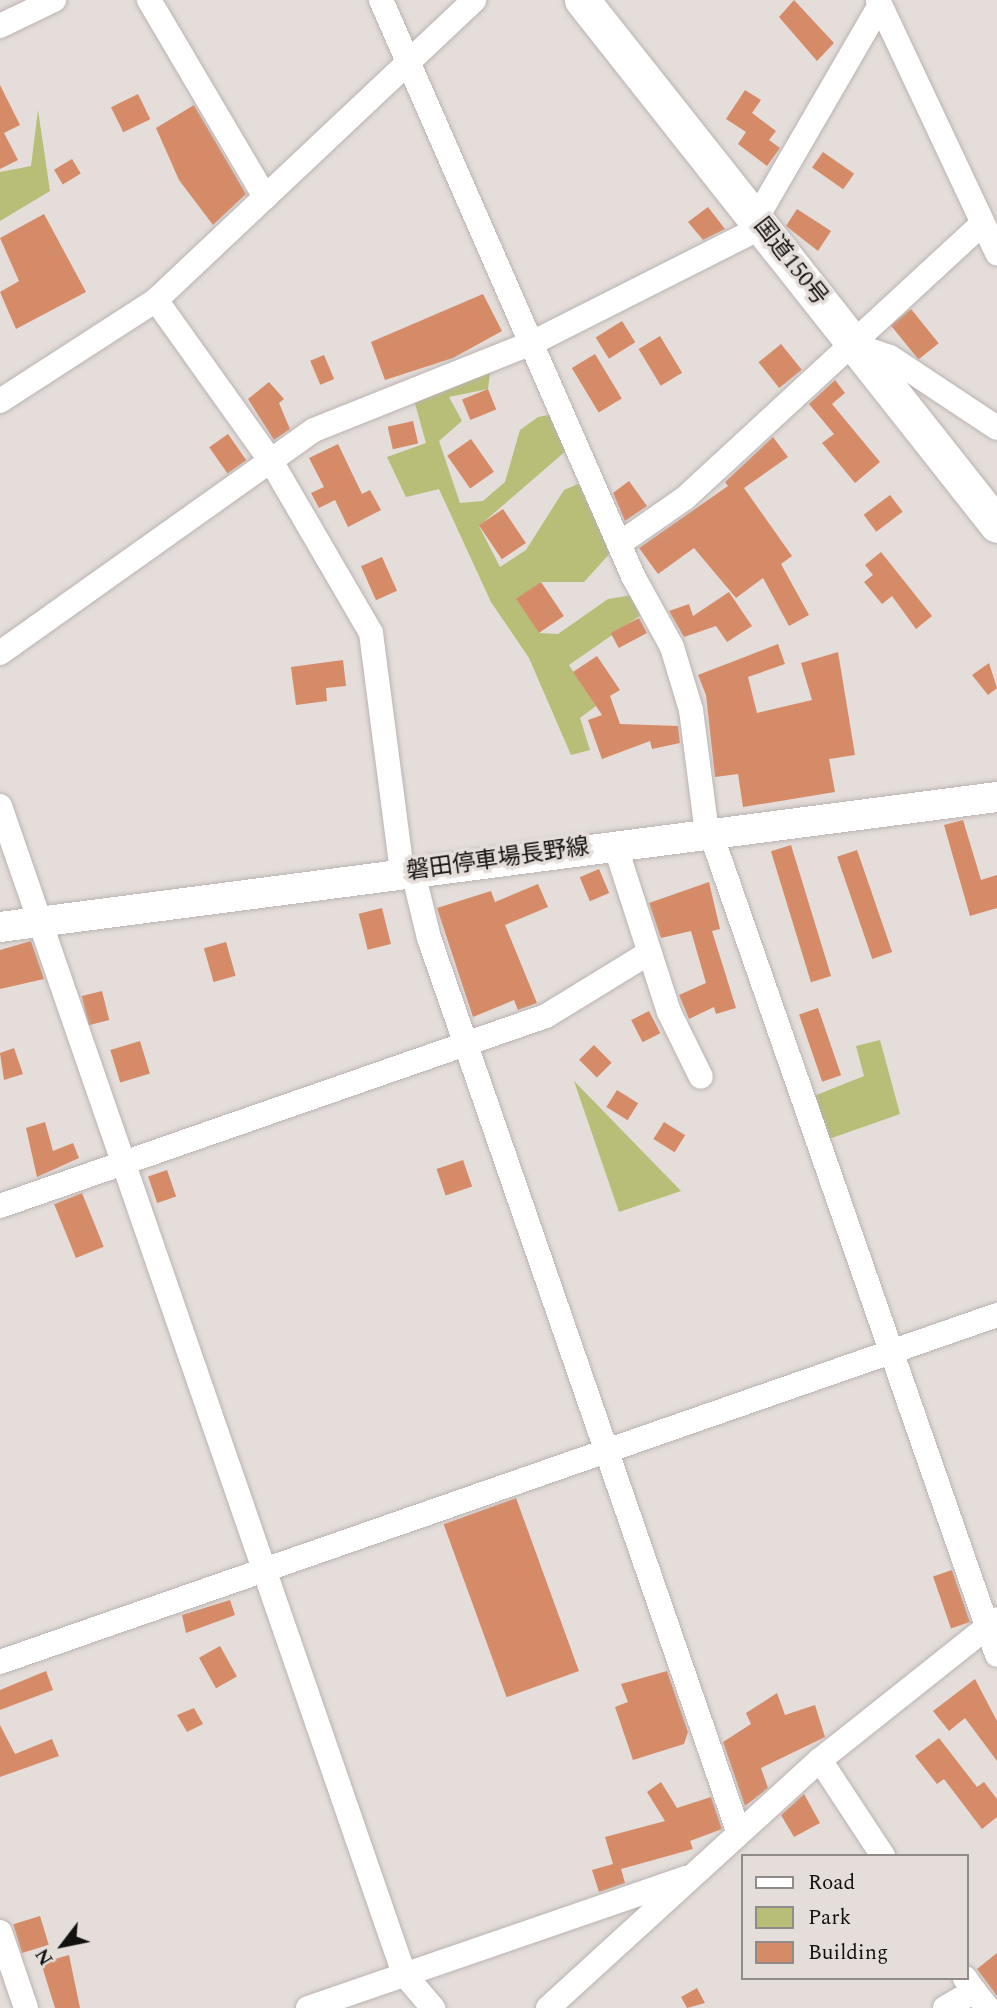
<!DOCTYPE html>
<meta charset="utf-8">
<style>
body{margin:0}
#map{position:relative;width:997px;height:2008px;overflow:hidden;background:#e4ddda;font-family:Spectral,"Noto Sans JP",serif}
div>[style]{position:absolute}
.green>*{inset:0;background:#b8bd78}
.building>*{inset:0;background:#d68b68;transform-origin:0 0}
.roads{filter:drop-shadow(0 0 2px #bab3b1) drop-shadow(0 0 2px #bab3b1)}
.minor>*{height:24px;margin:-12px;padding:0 12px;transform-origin:12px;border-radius:12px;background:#fff}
.major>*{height:30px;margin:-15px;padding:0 15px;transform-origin:15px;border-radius:15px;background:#fff}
.highway>*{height:35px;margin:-17.5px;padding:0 17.5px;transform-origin:17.5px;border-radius:17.5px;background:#fff}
span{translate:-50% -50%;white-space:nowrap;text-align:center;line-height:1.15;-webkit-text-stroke:7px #e4ddda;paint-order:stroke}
.street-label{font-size:23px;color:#131110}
.legend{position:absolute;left:741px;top:1854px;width:228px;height:126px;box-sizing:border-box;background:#e4ddda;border:2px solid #908b89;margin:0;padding:9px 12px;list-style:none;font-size:21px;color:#131110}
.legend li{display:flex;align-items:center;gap:14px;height:35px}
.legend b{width:35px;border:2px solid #908b89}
.north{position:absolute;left:28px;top:1910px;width:70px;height:70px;-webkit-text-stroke:5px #e4ddda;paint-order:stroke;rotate:238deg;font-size:19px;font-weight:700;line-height:28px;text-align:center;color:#131110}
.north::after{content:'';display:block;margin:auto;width:24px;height:32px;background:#131110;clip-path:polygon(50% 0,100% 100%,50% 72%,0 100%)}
</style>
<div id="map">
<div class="green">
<div style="clip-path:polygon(38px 110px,50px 191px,0 221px,0 172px,31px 166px)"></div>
<div style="clip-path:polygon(490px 373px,488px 389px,449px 397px,462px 421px,439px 441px,460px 503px,483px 501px,505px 482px,520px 430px,538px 417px,554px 414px,575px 443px,479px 526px,500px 567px,526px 550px,564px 490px,578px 484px,592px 497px,612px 551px,584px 582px,541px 582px,517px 599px,540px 633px,558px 634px,608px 599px,633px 595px,651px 608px,569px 665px,596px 706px,580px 718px,590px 750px,571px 755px,529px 658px,491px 602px,439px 489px,406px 497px,387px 457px,426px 443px,414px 400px)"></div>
<div style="clip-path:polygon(880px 1040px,900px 1114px,829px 1139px,814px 1096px,864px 1076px,856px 1046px)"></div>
<div style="clip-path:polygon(574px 1081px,681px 1191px,619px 1212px)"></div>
</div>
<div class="building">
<div style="clip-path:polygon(794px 0,834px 43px,817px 61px,779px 17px)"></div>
<div style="clip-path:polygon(0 85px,20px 125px,4px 133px,18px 160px,0 169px)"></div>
<div style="clip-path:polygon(745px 90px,761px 100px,752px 113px,776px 131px,769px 140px,780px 148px,767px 166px,738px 144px,746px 132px,726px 119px)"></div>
<div style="left:138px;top:94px;width:28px;height:30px;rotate:64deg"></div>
<div style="clip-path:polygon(194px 105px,246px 194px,213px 225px,179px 180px,156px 128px)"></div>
<div style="left:823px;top:152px;width:38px;height:19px;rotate:35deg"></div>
<div style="left:72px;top:159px;width:17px;height:21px;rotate:59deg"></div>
<div style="clip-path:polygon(708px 207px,725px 229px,703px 240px,688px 222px)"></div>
<div style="clip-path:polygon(797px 209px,831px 231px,818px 251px,786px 226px)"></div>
<div style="clip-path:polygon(44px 214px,86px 292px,16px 329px,0 292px,19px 281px,0 238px)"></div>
<div style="clip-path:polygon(483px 294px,502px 331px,453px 358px,385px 380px,371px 342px)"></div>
<div style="left:911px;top:309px;width:44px;height:26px;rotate:51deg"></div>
<div style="left:622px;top:321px;width:25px;height:31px;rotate:58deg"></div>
<div style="left:660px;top:336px;width:43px;height:25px;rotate:59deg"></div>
<div style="left:781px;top:344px;width:33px;height:29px;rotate:51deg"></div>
<div style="left:595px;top:354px;width:52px;height:27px;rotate:59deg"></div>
<div style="left:324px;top:355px;width:26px;height:15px;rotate:67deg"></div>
<div style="clip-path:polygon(835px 380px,845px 393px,832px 404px,880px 462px,855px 483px,822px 443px,834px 434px,809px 404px)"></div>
<div style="clip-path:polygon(269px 382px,284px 399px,279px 403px,290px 429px,274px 440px,248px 399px)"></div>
<div style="left:488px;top:389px;width:22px;height:28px;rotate:68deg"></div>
<div style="left:413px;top:421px;width:23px;height:26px;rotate:77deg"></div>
<div style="left:228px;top:434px;width:32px;height:23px;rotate:55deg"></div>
<div style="clip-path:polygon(773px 437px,788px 457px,744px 488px,792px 556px,781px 564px,809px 615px,789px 626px,763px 578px,736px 598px,694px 548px,658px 574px,639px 548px,728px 486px,725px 482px)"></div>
<div style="left:471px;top:439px;width:40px;height:29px;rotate:55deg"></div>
<div style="clip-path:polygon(338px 444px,362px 494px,370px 490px,381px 510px,348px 527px,335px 500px,319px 508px,311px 493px,324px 487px,309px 458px)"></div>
<div style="clip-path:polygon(629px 481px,647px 506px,625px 521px,613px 493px)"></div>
<div style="left:890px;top:495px;width:21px;height:33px;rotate:53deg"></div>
<div style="left:503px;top:509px;width:41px;height:29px;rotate:56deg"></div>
<div style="clip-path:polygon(881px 552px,932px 616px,916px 629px,892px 596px,882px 604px,864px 582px,873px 575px,865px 565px)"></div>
<div style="left:382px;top:557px;width:37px;height:23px;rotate:66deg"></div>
<div style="left:541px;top:582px;width:41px;height:30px;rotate:56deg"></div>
<div style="clip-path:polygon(729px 592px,752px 626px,727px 642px,716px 626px,684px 637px,669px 611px,689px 604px,693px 616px)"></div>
<div style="left:639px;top:618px;width:17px;height:32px;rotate:62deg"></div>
<div style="clip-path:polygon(778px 644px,785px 664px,748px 677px,757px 713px,812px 700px,801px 663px,838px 652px,855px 755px,829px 759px,835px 792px,743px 807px,738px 774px,715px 777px,706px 695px,698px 675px)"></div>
<div style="clip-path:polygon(597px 656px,620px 690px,610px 696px,620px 724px,678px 726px,680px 743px,652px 749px,650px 741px,602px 759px,588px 720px,602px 715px,573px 672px)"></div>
<div style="clip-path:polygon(343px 660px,346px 686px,326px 688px,327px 701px,296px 705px,291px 667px)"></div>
<div style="clip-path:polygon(989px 663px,997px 688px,988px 695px,972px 675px)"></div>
<div style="clip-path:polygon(963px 820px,981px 880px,997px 875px,997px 908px,970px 916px,944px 825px)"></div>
<div style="left:791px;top:845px;width:137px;height:21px;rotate:73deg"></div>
<div style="left:857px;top:850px;width:108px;height:21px;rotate:71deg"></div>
<div style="left:599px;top:869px;width:26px;height:21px;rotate:67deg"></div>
<div style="clip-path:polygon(709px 882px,720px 929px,712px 931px,736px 1008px,716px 1014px,714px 1007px,689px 1019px,679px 995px,706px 983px,691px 931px,661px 938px,649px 903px)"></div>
<div style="clip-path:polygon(538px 884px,548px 907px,505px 925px,537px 1003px,518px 1010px,514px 1000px,473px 1017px,437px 908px,491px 891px,495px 902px)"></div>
<div style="left:382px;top:908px;width:37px;height:24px;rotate:76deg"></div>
<div style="clip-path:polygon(31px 941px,44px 979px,0 989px,0 950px)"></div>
<div style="left:226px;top:942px;width:35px;height:23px;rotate:74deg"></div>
<div style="left:102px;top:991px;width:30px;height:21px;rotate:76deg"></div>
<div style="left:818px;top:1008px;width:71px;height:20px;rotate:71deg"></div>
<div style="left:649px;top:1011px;width:25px;height:20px;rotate:63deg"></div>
<div style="left:140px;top:1041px;width:34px;height:31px;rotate:73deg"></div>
<div style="left:594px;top:1045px;width:25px;height:21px;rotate:45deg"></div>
<div style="clip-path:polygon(14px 1048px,23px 1074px,4px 1080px,0 1053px)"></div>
<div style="left:617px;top:1090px;width:25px;height:20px;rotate:32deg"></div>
<div style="clip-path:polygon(45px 1122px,53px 1151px,73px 1143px,79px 1158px,37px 1177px,26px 1128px)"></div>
<div style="left:664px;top:1122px;width:25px;height:20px;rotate:32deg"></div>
<div style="left:463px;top:1160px;width:28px;height:28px;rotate:71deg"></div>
<div style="left:167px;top:1170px;width:28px;height:20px;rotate:71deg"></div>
<div style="left:82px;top:1193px;width:58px;height:30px;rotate:68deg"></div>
<div style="left:516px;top:1498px;width:184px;height:77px;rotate:70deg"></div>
<div style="left:952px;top:1570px;width:55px;height:20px;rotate:71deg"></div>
<div style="clip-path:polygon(230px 1600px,235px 1615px,186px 1633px,182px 1615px)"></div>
<div style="left:220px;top:1646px;width:35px;height:24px;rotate:61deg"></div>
<div style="clip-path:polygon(46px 1671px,53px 1690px,0 1710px,0 1690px)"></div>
<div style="clip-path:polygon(667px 1671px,688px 1732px,684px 1744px,633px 1760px,615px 1707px,628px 1702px,621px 1684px)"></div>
<div style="clip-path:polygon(975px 1679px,997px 1721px,997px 1761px,965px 1718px,949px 1731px,933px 1711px)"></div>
<div style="clip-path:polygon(777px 1693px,785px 1715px,815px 1705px,825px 1737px,761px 1768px,768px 1788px,745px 1806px,723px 1742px,751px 1724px,746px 1713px)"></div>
<div style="clip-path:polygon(194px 1708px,203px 1724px,187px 1732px,177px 1715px)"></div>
<div style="clip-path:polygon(0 1725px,15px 1754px,52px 1739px,59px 1756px,0 1777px)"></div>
<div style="clip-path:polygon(939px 1738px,977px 1787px,984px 1782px,997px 1799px,997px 1817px,982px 1829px,944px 1779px,937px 1784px,915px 1756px)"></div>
<div style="clip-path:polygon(661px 1782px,677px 1808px,711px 1797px,722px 1829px,690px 1841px,693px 1849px,621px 1869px,625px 1883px,599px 1892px,592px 1870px,613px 1864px,605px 1837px,665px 1821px,647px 1792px)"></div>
<div style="clip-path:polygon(804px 1794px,820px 1823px,794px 1837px,781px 1815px)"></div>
<div style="left:40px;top:1916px;width:30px;height:28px;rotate:73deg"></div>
<div style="clip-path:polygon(997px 1953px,997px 1996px,977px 1969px)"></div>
<div style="clip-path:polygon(69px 1955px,80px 2008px,55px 2008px,41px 1963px)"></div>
<div style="clip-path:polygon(697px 1988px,705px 2003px,687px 2008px,681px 1997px)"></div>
</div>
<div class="roads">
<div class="minor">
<div style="left:149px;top:0;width:229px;rotate:59.5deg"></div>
<div style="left:381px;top:0;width:629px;rotate:66.37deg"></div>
<div style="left:633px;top:576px;width:81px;rotate:61.2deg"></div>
<div style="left:672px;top:647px;width:66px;rotate:73.2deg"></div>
<div style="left:691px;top:710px;width:125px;rotate:82.6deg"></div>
<div style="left:878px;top:0;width:280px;rotate:64.8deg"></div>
<div style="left:0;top:26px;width:60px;rotate:-25.7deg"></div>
<div style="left:756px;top:219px;width:247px;rotate:-59.9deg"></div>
<div style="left:156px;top:300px;width:198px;rotate:54.5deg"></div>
<div style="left:271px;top:461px;width:199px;rotate:59.8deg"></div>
<div style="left:371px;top:633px;width:242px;rotate:82.6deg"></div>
<div style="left:855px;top:345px;width:37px;rotate:19deg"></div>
<div style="left:890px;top:357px;width:128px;rotate:33.6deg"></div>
<div style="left:0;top:401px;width:186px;rotate:-32.9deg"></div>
<div style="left:156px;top:300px;width:437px;rotate:-43.3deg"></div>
<div style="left:619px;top:544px;width:80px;rotate:-34.9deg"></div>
<div style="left:685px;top:498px;width:405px;rotate:-42.7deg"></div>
<div style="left:0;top:653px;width:385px;rotate:-35.4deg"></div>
<div style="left:314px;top:430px;width:235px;rotate:-21.8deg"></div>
<div style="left:532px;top:343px;width:258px;rotate:-26.8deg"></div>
<div style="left:0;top:806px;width:1236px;rotate:70.92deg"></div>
<div style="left:404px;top:1974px;width:45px;rotate:49.5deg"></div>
<div style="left:711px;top:834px;width:869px;rotate:70.79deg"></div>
<div style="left:615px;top:845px;width:176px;rotate:72.1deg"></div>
<div style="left:669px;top:1012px;width:72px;rotate:63.8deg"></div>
<div style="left:413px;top:872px;width:68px;rotate:76.4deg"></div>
<div style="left:429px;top:938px;width:945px;rotate:70.91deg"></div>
<div style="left:0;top:1206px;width:578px;rotate:-19.19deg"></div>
<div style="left:546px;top:1016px;width:119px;rotate:-31.5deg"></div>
<div style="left:0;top:1662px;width:1056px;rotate:-19.19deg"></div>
<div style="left:820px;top:1760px;width:115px;rotate:56.7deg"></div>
<div style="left:0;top:1932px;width:80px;rotate:71.1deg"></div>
<div style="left:974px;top:1991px;width:22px;rotate:51deg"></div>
<div style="left:308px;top:2008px;width:400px;rotate:-19deg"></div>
<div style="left:548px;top:2008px;width:368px;rotate:-42.4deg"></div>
<div style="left:820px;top:1760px;width:226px;rotate:-38.5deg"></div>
<div style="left:945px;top:2008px;width:34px;rotate:-30deg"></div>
<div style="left:974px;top:1991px;width:16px;rotate:-125deg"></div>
</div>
<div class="major">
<div style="left:0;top:927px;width:1005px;rotate:-7.43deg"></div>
</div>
<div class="highway">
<div style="left:582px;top:0;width:669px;rotate:51.67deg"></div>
</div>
</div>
<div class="street-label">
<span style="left:790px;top:262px;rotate:52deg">国道150号</span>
<span style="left:498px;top:860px;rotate:-8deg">磐田停車場長野線</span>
</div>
<ul class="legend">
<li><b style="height:9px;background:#fff"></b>Road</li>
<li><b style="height:19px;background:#b8bd78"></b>Park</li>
<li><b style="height:19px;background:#d68b68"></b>Building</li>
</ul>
<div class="north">N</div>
</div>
